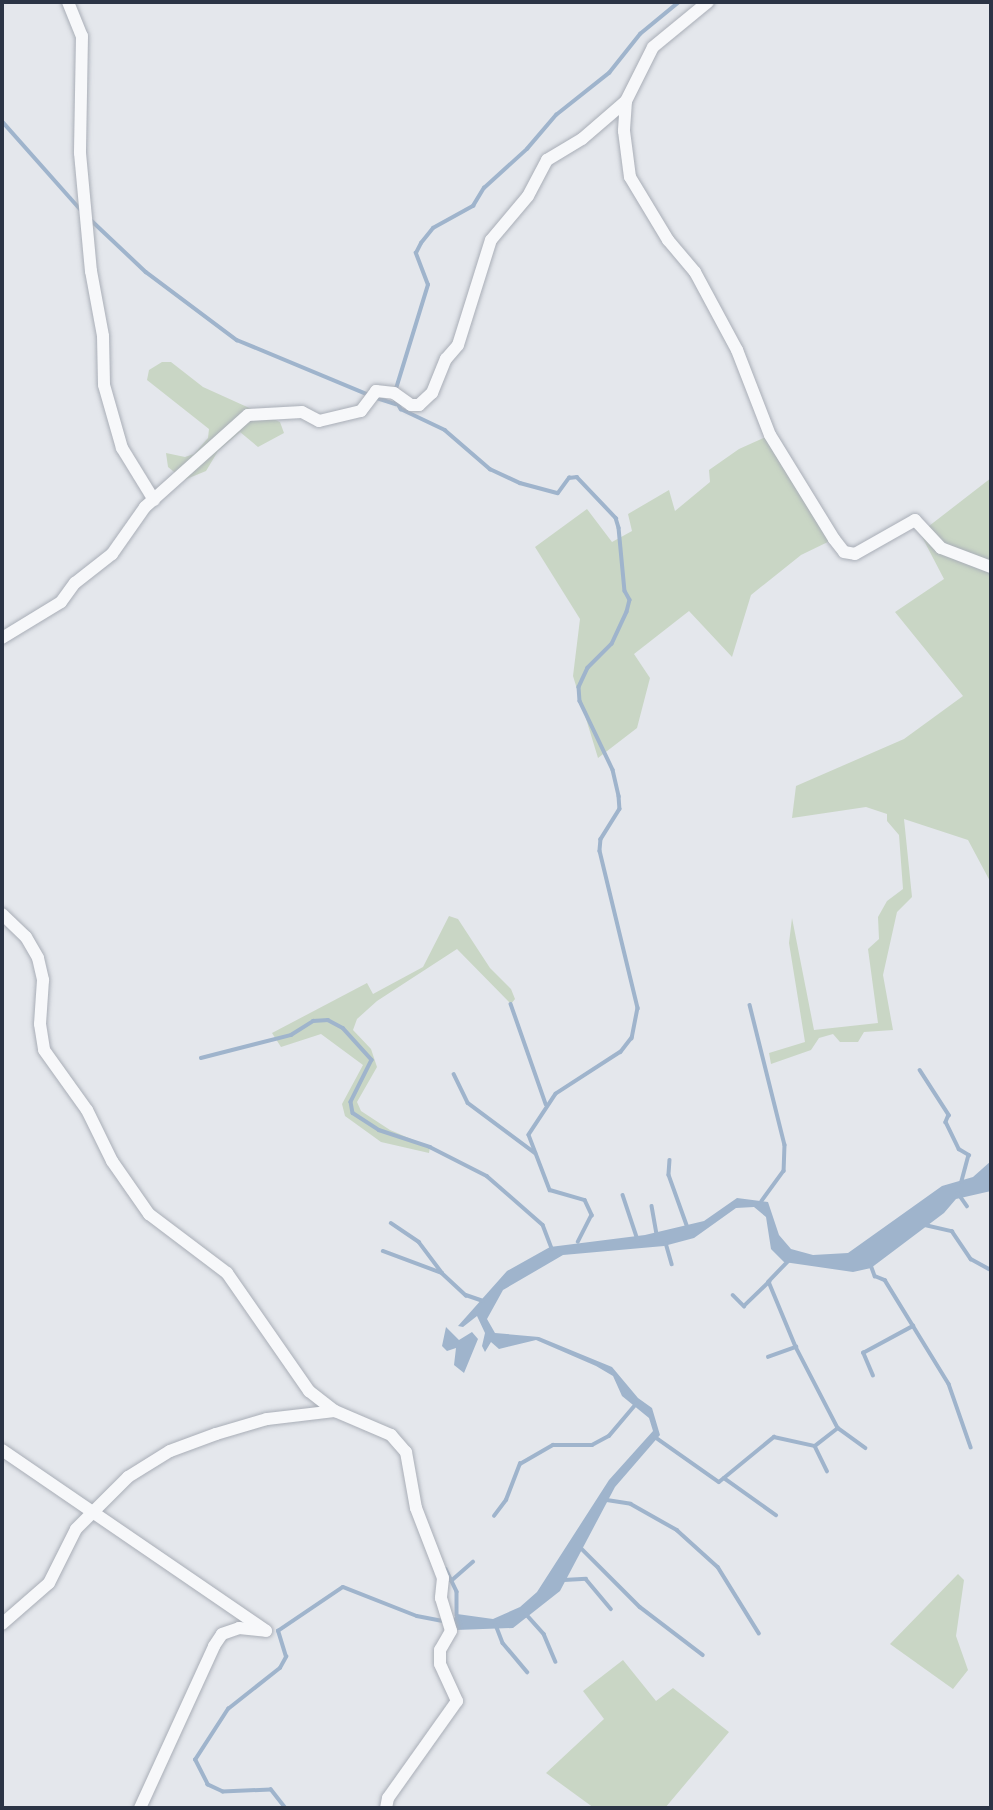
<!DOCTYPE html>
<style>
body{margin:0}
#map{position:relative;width:993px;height:1810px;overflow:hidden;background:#e4e7ec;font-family:Commissioner,sans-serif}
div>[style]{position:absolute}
.green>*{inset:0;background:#c9d6c5}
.water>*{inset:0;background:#9fb4cc}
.stream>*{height:3.5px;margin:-1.75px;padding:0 1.75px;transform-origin:1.75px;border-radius:1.75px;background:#9fb4cc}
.roads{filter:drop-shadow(0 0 2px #a9aeb7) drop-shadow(0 0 2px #a9aeb7)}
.minor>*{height:12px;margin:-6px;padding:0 6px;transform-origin:6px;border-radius:6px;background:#f7f8fa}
span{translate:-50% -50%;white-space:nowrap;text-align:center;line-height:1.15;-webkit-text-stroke:5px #f4f6f9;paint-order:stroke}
.frame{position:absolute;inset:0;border:4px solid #2b3445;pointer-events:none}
</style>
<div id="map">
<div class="green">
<div style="clip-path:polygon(162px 362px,171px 362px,203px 387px,280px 422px,284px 433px,258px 447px,240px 432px,218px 451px,206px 471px,184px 480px,168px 467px,166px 453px,185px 457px,194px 454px,208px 438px,209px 429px,147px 380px,149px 370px)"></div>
<div style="clip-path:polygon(770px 435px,834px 539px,801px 555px,751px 595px,732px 657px,689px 611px,634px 654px,650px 678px,637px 728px,598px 758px,573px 676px,580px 619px,535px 547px,587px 509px,612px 542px,632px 531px,628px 514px,669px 490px,675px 511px,710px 482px,709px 470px,739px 449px)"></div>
<div style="clip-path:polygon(991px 478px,991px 883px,968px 840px,904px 819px,912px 897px,897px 912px,883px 975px,893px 1030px,864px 1032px,858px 1042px,840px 1042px,833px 1034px,819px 1038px,811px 1050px,771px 1064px,769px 1053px,805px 1042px,789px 943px,792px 918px,814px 1030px,878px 1023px,868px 949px,879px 939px,878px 917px,887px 901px,903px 889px,899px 835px,887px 821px,887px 814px,866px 807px,792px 818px,796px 786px,904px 739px,963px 696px,895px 612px,944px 579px,920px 533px)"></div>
<div style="clip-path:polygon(449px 916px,458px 919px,490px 968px,511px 989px,515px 999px,511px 1004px,457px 949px,377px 1001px,357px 1019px,353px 1030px,371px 1049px,377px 1067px,357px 1102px,361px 1111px,390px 1130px,430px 1147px,429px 1153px,381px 1142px,345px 1116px,342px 1104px,363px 1065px,321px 1034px,281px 1047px,272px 1033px,367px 983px,373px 994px,423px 967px)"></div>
<div style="clip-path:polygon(958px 1574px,964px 1580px,956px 1636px,968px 1670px,953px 1689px,890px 1644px)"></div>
<div style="clip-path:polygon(623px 1660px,656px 1701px,673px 1688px,729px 1732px,665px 1808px,594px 1808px,546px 1773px,604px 1719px,583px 1691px)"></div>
</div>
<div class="water">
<div style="clip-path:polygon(991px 1161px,991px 1191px,956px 1199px,944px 1213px,871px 1268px,853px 1272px,784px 1262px,771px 1249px,766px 1217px,754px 1207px,736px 1208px,694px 1238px,664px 1246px,563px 1255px,503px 1290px,487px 1319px,495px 1333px,539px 1337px,612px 1367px,638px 1398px,652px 1408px,660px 1435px,615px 1487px,560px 1591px,513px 1628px,456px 1630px,452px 1621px,457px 1614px,493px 1619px,520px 1607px,537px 1592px,609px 1480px,653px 1431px,649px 1418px,622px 1396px,613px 1376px,596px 1366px,536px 1340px,499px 1349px,491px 1342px,485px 1352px,482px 1346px,485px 1333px,477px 1316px,463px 1327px,458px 1326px,507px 1271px,550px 1247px,645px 1235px,704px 1221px,737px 1198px,768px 1202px,779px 1235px,791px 1249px,813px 1255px,848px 1253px,942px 1186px,973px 1177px)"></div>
<div style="clip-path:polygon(446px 1327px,459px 1340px,472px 1332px,478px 1339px,464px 1373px,454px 1365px,456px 1348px,447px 1351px,442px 1346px)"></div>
</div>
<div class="stream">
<div style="left:2px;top:121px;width:120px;rotate:48.4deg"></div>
<div style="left:90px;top:219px;width:77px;rotate:43.4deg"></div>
<div style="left:146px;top:272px;width:114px;rotate:36.8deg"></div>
<div style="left:237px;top:340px;width:143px;rotate:22.6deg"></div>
<div style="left:395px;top:392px;width:112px;rotate:-72.9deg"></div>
<div style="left:428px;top:285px;width:34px;rotate:-111deg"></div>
<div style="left:416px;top:253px;width:11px;rotate:-63deg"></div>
<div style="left:421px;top:243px;width:19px;rotate:-51deg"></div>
<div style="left:433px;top:228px;width:46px;rotate:-28.8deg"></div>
<div style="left:473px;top:206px;width:21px;rotate:-59deg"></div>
<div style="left:484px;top:188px;width:58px;rotate:-42.2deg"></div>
<div style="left:527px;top:149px;width:45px;rotate:-49.5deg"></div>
<div style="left:556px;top:115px;width:68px;rotate:-38.4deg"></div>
<div style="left:609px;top:73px;width:50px;rotate:-51.5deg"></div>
<div style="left:640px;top:34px;width:50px;rotate:-39.4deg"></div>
<div style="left:377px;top:398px;width:20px;rotate:18deg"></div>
<div style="left:395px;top:399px;width:12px;rotate:59deg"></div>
<div style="left:401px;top:409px;width:49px;rotate:25.5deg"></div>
<div style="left:445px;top:430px;width:60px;rotate:40.9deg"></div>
<div style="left:490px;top:469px;width:33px;rotate:25deg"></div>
<div style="left:520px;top:483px;width:39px;rotate:15deg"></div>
<div style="left:558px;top:493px;width:19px;rotate:-54deg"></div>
<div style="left:569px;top:478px;width:8px;rotate:-7deg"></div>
<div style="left:577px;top:477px;width:57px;rotate:46.4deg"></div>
<div style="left:616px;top:518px;width:10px;rotate:73deg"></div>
<div style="left:619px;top:528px;width:63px;rotate:84.6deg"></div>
<div style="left:625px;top:591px;width:10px;rotate:61deg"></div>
<div style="left:630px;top:600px;width:12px;rotate:104deg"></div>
<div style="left:627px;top:612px;width:35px;rotate:115deg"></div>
<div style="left:612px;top:644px;width:34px;rotate:135deg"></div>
<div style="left:588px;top:668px;width:21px;rotate:115deg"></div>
<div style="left:579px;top:687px;width:14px;rotate:86deg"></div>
<div style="left:580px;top:701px;width:76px;rotate:64.4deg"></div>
<div style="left:613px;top:770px;width:27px;rotate:77deg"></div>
<div style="left:619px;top:796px;width:13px;rotate:86deg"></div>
<div style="left:620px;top:809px;width:36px;rotate:122deg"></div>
<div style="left:601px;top:839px;width:12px;rotate:95deg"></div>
<div style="left:600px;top:851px;width:162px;rotate:76.4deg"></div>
<div style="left:638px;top:1008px;width:31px;rotate:101deg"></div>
<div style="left:632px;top:1038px;width:18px;rotate:128deg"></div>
<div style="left:621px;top:1052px;width:77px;rotate:147.1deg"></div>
<div style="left:556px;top:1094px;width:49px;rotate:123.4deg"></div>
<div style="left:529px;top:1135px;width:59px;rotate:69.1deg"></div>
<div style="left:550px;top:1190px;width:36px;rotate:16deg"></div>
<div style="left:585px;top:1200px;width:17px;rotate:65deg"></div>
<div style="left:592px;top:1215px;width:30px;rotate:117deg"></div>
<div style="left:511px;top:1004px;width:106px;rotate:70.7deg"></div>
<div style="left:750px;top:1005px;width:144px;rotate:76deg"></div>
<div style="left:785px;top:1145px;width:26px;rotate:92deg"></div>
<div style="left:784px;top:1171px;width:37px;rotate:126deg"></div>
<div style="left:201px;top:1058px;width:93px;rotate:-14.3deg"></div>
<div style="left:291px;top:1035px;width:26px;rotate:-32deg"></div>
<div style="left:313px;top:1021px;width:15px;rotate:-4deg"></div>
<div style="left:328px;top:1020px;width:17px;rotate:28deg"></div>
<div style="left:343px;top:1028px;width:43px;rotate:47.8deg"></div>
<div style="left:372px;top:1060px;width:47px;rotate:116.6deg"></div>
<div style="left:351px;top:1102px;width:11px;rotate:80deg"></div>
<div style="left:353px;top:1113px;width:31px;rotate:33deg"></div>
<div style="left:379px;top:1130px;width:54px;rotate:18.4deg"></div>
<div style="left:430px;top:1147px;width:64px;rotate:27deg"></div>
<div style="left:487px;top:1176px;width:74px;rotate:41.2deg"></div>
<div style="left:543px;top:1225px;width:25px;rotate:69deg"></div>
<div style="left:920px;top:1070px;width:54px;rotate:57.2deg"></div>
<div style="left:949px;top:1115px;width:8px;rotate:113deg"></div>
<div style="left:946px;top:1122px;width:30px;rotate:64deg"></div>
<div style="left:959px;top:1149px;width:12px;rotate:31deg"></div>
<div style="left:969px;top:1155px;width:28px;rotate:105deg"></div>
<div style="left:454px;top:1074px;width:32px;rotate:64deg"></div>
<div style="left:468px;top:1103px;width:84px;rotate:36.7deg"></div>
<div style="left:670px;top:1160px;width:15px;rotate:94deg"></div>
<div style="left:669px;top:1175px;width:56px;rotate:70.3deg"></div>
<div style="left:958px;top:1193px;width:16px;rotate:55deg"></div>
<div style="left:623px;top:1195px;width:47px;rotate:71.6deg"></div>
<div style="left:652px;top:1206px;width:29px;rotate:80deg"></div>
<div style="left:391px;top:1223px;width:34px;rotate:34deg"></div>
<div style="left:419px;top:1242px;width:38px;rotate:53deg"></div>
<div style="left:925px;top:1225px;width:28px;rotate:13deg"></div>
<div style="left:952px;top:1231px;width:34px;rotate:56deg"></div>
<div style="left:971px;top:1259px;width:23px;rotate:29deg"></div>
<div style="left:666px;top:1243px;width:22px;rotate:74deg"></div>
<div style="left:383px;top:1251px;width:63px;rotate:20.4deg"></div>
<div style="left:442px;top:1273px;width:33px;rotate:43deg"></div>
<div style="left:466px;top:1295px;width:18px;rotate:19deg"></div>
<div style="left:789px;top:1261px;width:29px;rotate:134deg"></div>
<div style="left:769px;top:1282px;width:70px;rotate:67.4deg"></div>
<div style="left:796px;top:1347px;width:91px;rotate:62.6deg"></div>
<div style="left:838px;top:1428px;width:34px;rotate:36deg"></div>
<div style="left:871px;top:1265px;width:12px;rotate:70deg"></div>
<div style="left:875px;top:1276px;width:11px;rotate:22deg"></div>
<div style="left:885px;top:1280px;width:122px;rotate:58.4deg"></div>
<div style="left:949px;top:1384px;width:67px;rotate:70.8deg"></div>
<div style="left:733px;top:1295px;width:16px;rotate:45deg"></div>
<div style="left:744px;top:1306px;width:35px;rotate:-44deg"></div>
<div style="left:768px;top:1357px;width:30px;rotate:-20deg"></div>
<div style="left:873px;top:1376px;width:25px;rotate:-113deg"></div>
<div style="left:863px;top:1353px;width:57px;rotate:-28.4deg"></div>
<div style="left:655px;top:1437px;width:78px;rotate:35.1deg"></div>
<div style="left:719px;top:1482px;width:71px;rotate:-39.3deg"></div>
<div style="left:774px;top:1437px;width:42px;rotate:12.4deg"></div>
<div style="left:815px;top:1446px;width:29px;rotate:-38deg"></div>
<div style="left:815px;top:1446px;width:28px;rotate:64deg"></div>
<div style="left:724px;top:1478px;width:64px;rotate:35.4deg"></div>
<div style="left:607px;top:1500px;width:24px;rotate:9deg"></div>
<div style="left:631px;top:1504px;width:53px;rotate:29.5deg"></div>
<div style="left:677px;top:1530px;width:55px;rotate:42.1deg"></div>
<div style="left:718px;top:1567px;width:78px;rotate:58.2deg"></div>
<div style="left:494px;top:1516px;width:20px;rotate:-53deg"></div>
<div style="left:506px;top:1500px;width:39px;rotate:-69deg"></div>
<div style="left:520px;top:1464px;width:38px;rotate:-30deg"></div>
<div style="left:553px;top:1445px;width:39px"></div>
<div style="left:592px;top:1445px;width:19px;rotate:-28deg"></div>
<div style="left:609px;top:1436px;width:42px;rotate:-49.8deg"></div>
<div style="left:582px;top:1549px;width:82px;rotate:45deg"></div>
<div style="left:640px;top:1607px;width:79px;rotate:37.3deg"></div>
<div style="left:446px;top:1569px;width:25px;rotate:64deg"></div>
<div style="left:457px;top:1592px;width:23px;rotate:90deg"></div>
<div style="left:564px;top:1580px;width:22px;rotate:-3deg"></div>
<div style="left:586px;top:1579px;width:39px;rotate:50deg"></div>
<div style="left:451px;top:1581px;width:29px;rotate:-41deg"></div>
<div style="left:526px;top:1614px;width:27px;rotate:48deg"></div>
<div style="left:544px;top:1634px;width:30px;rotate:67deg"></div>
<div style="left:496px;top:1625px;width:19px;rotate:69deg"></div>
<div style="left:503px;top:1643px;width:38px;rotate:50deg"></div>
<div style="left:285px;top:1808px;width:23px;rotate:-128deg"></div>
<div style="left:271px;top:1790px;width:48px;rotate:177.6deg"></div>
<div style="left:223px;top:1792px;width:17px;rotate:-155deg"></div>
<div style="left:208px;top:1785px;width:28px;rotate:-117deg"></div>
<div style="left:195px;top:1760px;width:61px;rotate:-57.1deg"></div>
<div style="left:228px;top:1709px;width:66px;rotate:-38.3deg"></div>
<div style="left:280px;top:1668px;width:13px;rotate:-61deg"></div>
<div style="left:286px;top:1657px;width:27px;rotate:-107deg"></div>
<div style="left:278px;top:1631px;width:78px;rotate:-34.1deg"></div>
<div style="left:343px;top:1587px;width:79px;rotate:21.4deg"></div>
<div style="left:417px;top:1616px;width:26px;rotate:11deg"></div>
</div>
<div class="roads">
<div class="minor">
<div style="left:68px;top:2px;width:37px;rotate:68deg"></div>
<div style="left:82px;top:36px;width:117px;rotate:91deg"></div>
<div style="left:80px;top:153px;width:119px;rotate:84.7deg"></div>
<div style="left:91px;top:271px;width:66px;rotate:79.5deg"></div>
<div style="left:103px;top:336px;width:49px;rotate:88.8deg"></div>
<div style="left:104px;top:385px;width:66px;rotate:74.1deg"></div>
<div style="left:122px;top:448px;width:61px;rotate:58.4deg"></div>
<div style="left:626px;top:101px;width:30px;rotate:94deg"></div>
<div style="left:624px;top:131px;width:46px;rotate:82.6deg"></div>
<div style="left:630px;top:177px;width:74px;rotate:58.9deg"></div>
<div style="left:668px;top:240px;width:42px;rotate:49.8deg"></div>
<div style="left:695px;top:272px;width:89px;rotate:61.7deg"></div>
<div style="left:737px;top:350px;width:91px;rotate:68.8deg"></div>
<div style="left:770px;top:435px;width:122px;rotate:58.4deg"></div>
<div style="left:834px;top:539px;width:16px;rotate:52deg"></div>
<div style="left:844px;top:552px;width:11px;rotate:10deg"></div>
<div style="left:855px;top:554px;width:69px;rotate:-29.5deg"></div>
<div style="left:915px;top:520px;width:38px;rotate:47deg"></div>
<div style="left:941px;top:548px;width:53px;rotate:20.8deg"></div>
<div style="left:2px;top:638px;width:69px;rotate:-31.4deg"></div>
<div style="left:61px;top:602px;width:24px;rotate:-54deg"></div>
<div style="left:75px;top:583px;width:47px;rotate:-38.1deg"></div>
<div style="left:112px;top:554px;width:57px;rotate:-54.9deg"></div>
<div style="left:145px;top:507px;width:138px;rotate:-41.8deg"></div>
<div style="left:248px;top:415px;width:54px;rotate:-3.2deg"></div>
<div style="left:302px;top:412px;width:19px;rotate:28deg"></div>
<div style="left:319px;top:421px;width:43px;rotate:-13.4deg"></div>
<div style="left:361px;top:411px;width:25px;rotate:-53deg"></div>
<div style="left:376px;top:391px;width:18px;rotate:6deg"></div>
<div style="left:394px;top:393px;width:21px;rotate:35deg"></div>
<div style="left:411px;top:405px;width:8px"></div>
<div style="left:419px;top:405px;width:18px;rotate:-43deg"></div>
<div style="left:432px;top:393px;width:37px;rotate:-68deg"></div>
<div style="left:446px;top:359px;width:18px;rotate:-49deg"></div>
<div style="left:458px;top:345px;width:110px;rotate:-72.6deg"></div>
<div style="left:491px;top:240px;width:57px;rotate:-49.9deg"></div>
<div style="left:528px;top:196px;width:41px;rotate:-62.2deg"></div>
<div style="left:547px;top:160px;width:41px;rotate:-31deg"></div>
<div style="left:582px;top:139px;width:58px;rotate:-40.8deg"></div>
<div style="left:626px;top:101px;width:60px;rotate:-63.4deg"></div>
<div style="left:653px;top:47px;width:71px;rotate:-39.3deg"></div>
<div style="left:2px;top:914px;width:33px;rotate:44deg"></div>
<div style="left:26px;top:937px;width:24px;rotate:60deg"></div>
<div style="left:38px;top:958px;width:23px;rotate:77deg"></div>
<div style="left:43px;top:980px;width:44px;rotate:93.9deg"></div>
<div style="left:40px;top:1024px;width:26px;rotate:81deg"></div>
<div style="left:44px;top:1050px;width:74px;rotate:54.4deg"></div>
<div style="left:87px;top:1110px;width:57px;rotate:63.9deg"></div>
<div style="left:112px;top:1161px;width:65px;rotate:55.1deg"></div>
<div style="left:149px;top:1214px;width:98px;rotate:37.1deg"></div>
<div style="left:227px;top:1273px;width:144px;rotate:55.2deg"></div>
<div style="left:309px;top:1391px;width:33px;rotate:38deg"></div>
<div style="left:335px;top:1411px;width:61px;rotate:23.2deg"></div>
<div style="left:391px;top:1435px;width:23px;rotate:49deg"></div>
<div style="left:406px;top:1452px;width:57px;rotate:79.9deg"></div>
<div style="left:416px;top:1508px;width:75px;rotate:68.9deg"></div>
<div style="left:443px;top:1578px;width:20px;rotate:96deg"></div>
<div style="left:441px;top:1598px;width:34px;rotate:73deg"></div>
<div style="left:451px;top:1631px;width:22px;rotate:120deg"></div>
<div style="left:440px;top:1650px;width:14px;rotate:90deg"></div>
<div style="left:440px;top:1664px;width:41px;rotate:65.3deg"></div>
<div style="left:457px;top:1701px;width:119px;rotate:125.4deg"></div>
<div style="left:388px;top:1798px;width:10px;rotate:101deg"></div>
<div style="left:2px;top:1450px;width:320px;rotate:34.4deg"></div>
<div style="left:2px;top:1624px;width:62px;rotate:-41.1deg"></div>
<div style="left:49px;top:1583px;width:60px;rotate:-63.4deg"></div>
<div style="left:76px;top:1529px;width:74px;rotate:-45deg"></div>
<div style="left:128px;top:1477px;width:49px;rotate:-31.8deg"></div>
<div style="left:170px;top:1451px;width:49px;rotate:-20.3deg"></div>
<div style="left:216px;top:1434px;width:53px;rotate:-16.4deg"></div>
<div style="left:267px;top:1419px;width:68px;rotate:-6.7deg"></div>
<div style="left:140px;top:1808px;width:178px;rotate:-65.4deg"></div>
<div style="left:214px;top:1646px;width:14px;rotate:-56deg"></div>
<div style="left:222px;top:1634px;width:18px;rotate:-19deg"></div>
<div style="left:239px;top:1628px;width:27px;rotate:6deg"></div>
</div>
</div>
<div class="frame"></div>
</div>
